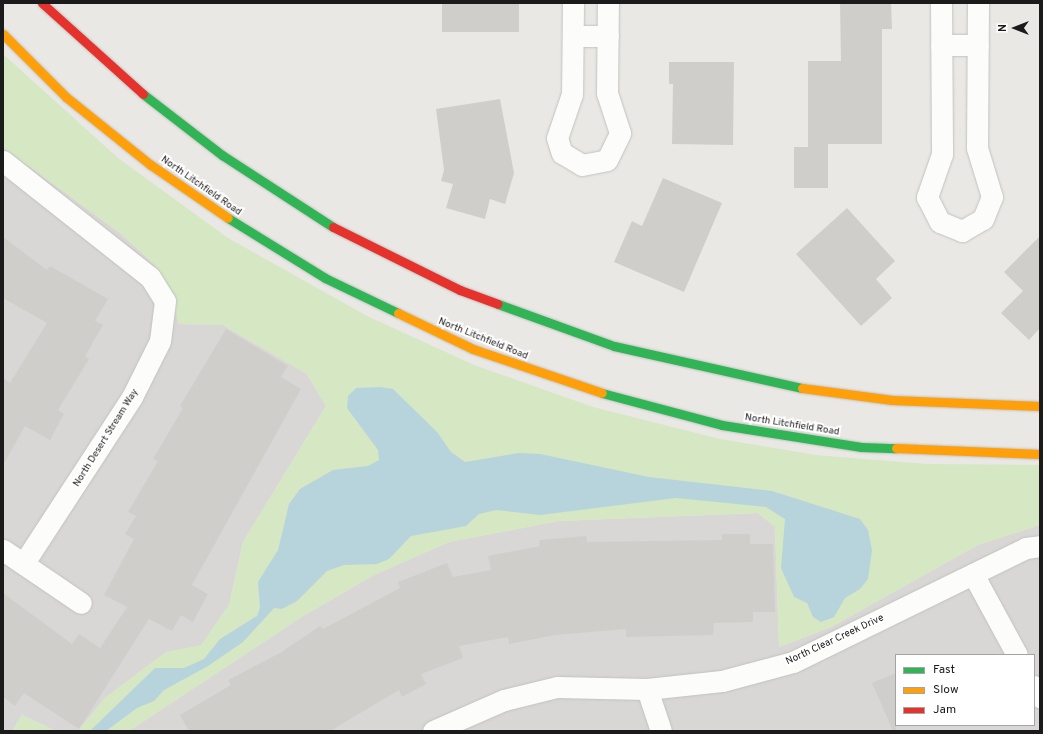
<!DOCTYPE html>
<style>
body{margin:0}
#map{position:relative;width:1043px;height:734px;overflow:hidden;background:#e9e8e4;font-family:Overpass,sans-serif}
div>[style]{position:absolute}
.residential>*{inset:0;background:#d8d7d5}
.grass>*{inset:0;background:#d5e7c3}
.water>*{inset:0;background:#b7d4dc}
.building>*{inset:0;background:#d0cecb;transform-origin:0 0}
.roads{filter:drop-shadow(0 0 1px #c2c2c0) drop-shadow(0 0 1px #c2c2c0)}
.street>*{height:21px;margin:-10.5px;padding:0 10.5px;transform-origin:10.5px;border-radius:10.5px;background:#fcfcfb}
.fast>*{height:9px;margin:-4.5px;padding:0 4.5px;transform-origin:4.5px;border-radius:4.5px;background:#30b455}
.slow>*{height:9px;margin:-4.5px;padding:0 4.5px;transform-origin:4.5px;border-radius:4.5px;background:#ff9f0a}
.jam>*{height:9px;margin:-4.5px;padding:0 4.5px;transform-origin:4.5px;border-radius:4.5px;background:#e5322d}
span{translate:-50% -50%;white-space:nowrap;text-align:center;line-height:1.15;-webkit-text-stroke:4px #fff;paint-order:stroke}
.street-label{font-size:10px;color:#1b1b1b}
.frame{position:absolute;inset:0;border:4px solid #1b1b1b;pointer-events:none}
.legend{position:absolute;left:895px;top:654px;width:140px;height:72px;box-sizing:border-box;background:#fff;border:1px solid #a4a4a4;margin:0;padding:5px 7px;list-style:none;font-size:12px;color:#1b1b1b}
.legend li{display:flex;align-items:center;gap:8px;height:20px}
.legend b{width:20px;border:1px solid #a4a4a4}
.north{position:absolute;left:995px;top:8px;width:40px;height:40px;-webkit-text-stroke:3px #fff;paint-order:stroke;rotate:270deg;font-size:11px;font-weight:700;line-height:16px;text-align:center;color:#1b1b1b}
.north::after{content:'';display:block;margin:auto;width:14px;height:18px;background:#1b1b1b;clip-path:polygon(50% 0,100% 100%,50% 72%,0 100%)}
</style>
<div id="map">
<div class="residential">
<div style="clip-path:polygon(3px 147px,120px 233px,155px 265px,171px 294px,179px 324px,223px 325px,307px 374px,326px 406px,243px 542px,229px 605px,201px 646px,166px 652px,105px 698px,78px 731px,56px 731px,22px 715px,12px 731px,3px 731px)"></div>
<div style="clip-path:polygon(evenodd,758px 513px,775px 527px,779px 647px,831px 627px,978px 545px,1040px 525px,1040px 731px,129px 731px,303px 616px,374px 575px,449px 542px,558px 521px,758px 513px,896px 655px,1034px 655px,1034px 725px,896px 725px,896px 655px)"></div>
</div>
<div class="grass">
<div style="clip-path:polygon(3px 54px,118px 158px,228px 238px,367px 316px,474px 365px,593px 407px,720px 439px,816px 455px,926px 464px,1040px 465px,1040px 525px,978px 545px,831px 627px,779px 647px,775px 527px,758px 513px,558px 521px,449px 542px,374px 575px,303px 616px,129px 731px,78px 731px,105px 698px,166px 652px,201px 645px,229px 605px,243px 542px,326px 406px,307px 374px,223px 325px,179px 324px,171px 294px,155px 265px,120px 233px,3px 147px)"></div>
<div style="clip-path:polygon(22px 715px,56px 731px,12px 731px)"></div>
</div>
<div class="water">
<div style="clip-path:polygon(380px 387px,393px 389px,437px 432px,451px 452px,465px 462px,519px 453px,540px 454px,649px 477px,772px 491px,860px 519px,868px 530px,872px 550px,868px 579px,860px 589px,845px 598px,834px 617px,821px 622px,813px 617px,807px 603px,794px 597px,781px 568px,785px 519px,766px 507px,676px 498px,540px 515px,496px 510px,479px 514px,466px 526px,411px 536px,389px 559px,377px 564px,344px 565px,327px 571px,297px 601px,282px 609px,274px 608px,243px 642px,208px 666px,164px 690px,154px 701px,137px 708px,106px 731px,90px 731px,155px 668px,184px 668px,204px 659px,220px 639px,257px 616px,260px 608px,258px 582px,278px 550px,289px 504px,300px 489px,333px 470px,368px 466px,379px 460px,378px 450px,347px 408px,348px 396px,356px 388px)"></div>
</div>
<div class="building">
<div style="left:442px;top:3px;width:77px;height:29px"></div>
<div style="clip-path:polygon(840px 3px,891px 3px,892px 29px,882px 29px,882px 144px,828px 144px,828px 188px,794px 188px,794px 147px,808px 147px,808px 61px,841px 61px)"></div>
<div style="clip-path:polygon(669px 62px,734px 62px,733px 145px,672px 144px,673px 84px,669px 84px)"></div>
<div style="clip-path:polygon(500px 99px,514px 173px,505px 204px,490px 199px,485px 219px,446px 208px,453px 184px,441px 181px,444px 170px,436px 109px)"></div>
<div style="clip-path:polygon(663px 178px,722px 203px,684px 292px,614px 262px,632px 221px,642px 226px)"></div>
<div style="clip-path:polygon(847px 208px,895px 261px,876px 279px,892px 298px,861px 326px,796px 254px)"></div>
<div style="clip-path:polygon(1040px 236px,1040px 328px,1029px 340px,1001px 313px,1023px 291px,1004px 272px)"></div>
<div style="clip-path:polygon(3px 237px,47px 270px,50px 266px,108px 299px,95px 321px,103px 325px,85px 356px,89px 359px,58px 410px,64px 414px,50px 440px,25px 426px,3px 465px,3px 378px,10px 383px,47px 323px,3px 298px)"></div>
<div style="clip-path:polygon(226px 329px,288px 366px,281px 377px,301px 389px,192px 585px,208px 594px,193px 622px,181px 615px,172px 631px,149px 619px,79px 729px,24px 693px,15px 706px,3px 697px,3px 593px,72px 644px,79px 634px,100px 648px,127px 607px,104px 595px,134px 539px,125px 534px,136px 516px,128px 512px,158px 461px,153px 459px,183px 408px,180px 406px)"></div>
<div style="clip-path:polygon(722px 534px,750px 534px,750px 544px,773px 544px,775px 612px,753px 612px,753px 622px,714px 623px,713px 635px,626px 637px,626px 629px,555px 635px,509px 644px,508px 637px,459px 646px,463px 658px,421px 674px,426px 684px,402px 697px,399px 690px,330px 731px,189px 731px,180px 715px,231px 685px,228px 680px,280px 653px,320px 626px,323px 629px,400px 588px,398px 582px,447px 563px,453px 577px,491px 570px,488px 556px,540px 546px,539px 540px,586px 536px,587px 542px,722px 540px)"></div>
<div style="clip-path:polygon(896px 673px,896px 731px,893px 731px,872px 683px)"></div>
</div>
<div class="roads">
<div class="street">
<div style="left:573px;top:3px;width:91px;rotate:90.6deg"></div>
<div style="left:572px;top:94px;width:46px;rotate:108.8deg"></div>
<div style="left:557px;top:138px;width:16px;rotate:72deg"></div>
<div style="left:562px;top:153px;width:23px;rotate:31deg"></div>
<div style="left:582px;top:165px;width:25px;rotate:-11deg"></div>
<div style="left:607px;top:160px;width:30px;rotate:-64deg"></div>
<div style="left:620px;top:133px;width:42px;rotate:-108deg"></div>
<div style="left:607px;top:93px;width:90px;rotate:-89.4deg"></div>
<div style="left:941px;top:3px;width:151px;rotate:89.6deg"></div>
<div style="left:942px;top:154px;width:46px;rotate:109.2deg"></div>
<div style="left:927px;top:197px;width:28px;rotate:63deg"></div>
<div style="left:940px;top:222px;width:24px;rotate:22deg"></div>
<div style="left:962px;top:231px;width:24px;rotate:-30deg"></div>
<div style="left:983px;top:219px;width:24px;rotate:-68deg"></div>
<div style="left:992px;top:197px;width:51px;rotate:-107deg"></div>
<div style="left:977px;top:148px;width:145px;rotate:-89.6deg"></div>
<div style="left:573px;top:36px;width:35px"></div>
<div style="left:941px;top:45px;width:37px"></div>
<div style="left:3px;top:161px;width:187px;rotate:38.3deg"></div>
<div style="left:150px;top:277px;width:28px;rotate:58deg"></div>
<div style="left:165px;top:301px;width:40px;rotate:97.1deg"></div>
<div style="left:160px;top:341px;width:63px;rotate:116.6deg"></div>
<div style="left:132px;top:397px;width:199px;rotate:123.1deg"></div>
<div style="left:3px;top:550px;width:94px;rotate:34.2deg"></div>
<div style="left:973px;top:574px;width:92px;rotate:61.5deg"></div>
<div style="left:1034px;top:686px;width:13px;rotate:61deg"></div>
<div style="left:647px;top:689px;width:44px;rotate:71.6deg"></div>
<div style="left:433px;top:731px;width:77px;rotate:-23.6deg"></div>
<div style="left:504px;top:700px;width:55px;rotate:-13.8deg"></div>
<div style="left:557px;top:687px;width:90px;rotate:1.3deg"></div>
<div style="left:647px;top:689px;width:75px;rotate:-6.1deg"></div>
<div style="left:722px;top:681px;width:73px;rotate:-15deg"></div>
<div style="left:793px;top:662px;width:259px;rotate:-26.1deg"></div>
<div style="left:1026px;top:548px;width:14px;rotate:-8deg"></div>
</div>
<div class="fast">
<div style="left:143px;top:94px;width:100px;rotate:37.7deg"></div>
<div style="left:222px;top:155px;width:132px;rotate:33deg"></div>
<div style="left:228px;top:218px;width:114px;rotate:31.7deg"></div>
<div style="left:325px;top:278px;width:81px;rotate:25.6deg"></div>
<div style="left:498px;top:304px;width:123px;rotate:19.9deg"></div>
<div style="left:614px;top:346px;width:193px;rotate:12.6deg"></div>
<div style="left:602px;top:393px;width:124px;rotate:14.9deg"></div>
<div style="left:722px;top:425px;width:141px;rotate:9deg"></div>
<div style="left:861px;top:447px;width:35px;rotate:2deg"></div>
</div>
<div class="slow">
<div style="left:3px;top:34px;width:89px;rotate:45deg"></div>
<div style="left:66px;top:97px;width:109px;rotate:38.7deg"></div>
<div style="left:151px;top:165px;width:93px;rotate:34.5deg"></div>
<div style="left:398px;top:313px;width:83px;rotate:25.6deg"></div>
<div style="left:473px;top:349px;width:136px;rotate:18.8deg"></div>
<div style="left:802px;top:388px;width:91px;rotate:7.6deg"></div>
<div style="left:892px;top:400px;width:148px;rotate:2.3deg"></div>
<div style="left:896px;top:448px;width:144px;rotate:2.4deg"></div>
</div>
<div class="jam">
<div style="left:42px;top:3px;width:136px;rotate:42deg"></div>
<div style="left:333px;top:227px;width:142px;rotate:26.4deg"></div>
<div style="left:460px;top:290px;width:40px;rotate:20.2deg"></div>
</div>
</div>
<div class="street-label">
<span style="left:201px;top:186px;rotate:35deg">North Litchfield Road</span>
<span style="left:483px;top:339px;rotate:22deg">North Litchfield Road</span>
<span style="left:792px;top:425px;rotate:9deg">North Litchfield Road</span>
<span style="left:106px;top:438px;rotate:-58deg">North Desert Stream Way</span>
<span style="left:835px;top:640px;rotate:-25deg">North Clear Creek Drive</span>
</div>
<div class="frame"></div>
<ul class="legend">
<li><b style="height:5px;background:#30b455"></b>Fast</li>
<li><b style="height:5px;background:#ff9f0a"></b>Slow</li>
<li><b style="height:5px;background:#e5322d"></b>Jam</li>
</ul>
<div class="north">N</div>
</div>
